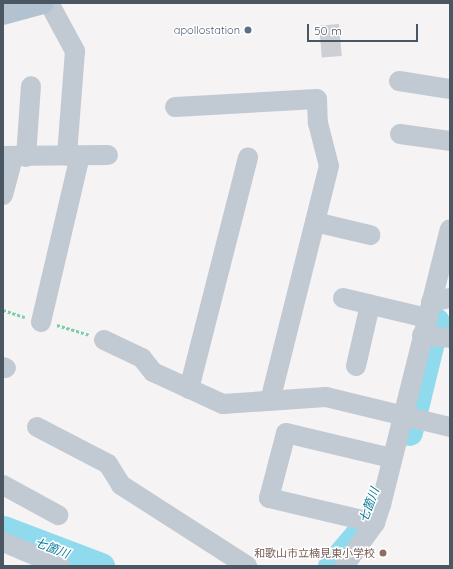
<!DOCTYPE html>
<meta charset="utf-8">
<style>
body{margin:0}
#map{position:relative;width:453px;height:569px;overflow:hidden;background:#f5f3f3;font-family:Quicksand,"Noto Sans JP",sans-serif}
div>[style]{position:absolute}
.river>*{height:27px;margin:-13.5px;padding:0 13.5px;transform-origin:13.5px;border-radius:13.5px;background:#90daee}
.building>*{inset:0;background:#cdcfd5;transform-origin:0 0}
.path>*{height:2.5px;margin-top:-1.25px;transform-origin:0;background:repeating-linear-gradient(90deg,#7ad0a6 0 3px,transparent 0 5px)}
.minor>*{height:20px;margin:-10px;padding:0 10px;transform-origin:10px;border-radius:10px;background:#c1cad2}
.major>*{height:22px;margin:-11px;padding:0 11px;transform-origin:11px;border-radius:11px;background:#b3c2d1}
.dots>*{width:11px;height:11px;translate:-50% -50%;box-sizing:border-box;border:2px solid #fff;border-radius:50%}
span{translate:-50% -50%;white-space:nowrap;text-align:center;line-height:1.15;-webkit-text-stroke:3px #fff;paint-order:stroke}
.service-label{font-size:11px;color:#4e5e75}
.right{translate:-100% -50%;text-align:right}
.education-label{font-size:11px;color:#785e54}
.water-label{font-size:12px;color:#0c7c9b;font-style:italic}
.frame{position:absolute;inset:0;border:4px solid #4a5661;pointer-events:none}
.scale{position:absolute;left:307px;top:24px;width:111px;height:18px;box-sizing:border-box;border:2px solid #4a5661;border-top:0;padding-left:5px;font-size:12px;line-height:14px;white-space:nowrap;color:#4a5661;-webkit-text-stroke:3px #fff;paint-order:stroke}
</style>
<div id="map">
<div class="river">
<div style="left:409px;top:432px;width:114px;rotate:-76.3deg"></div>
<div style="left:3px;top:529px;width:105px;rotate:20.7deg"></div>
<div style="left:331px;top:566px;width:45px;rotate:-49.5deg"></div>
</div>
<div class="building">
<div style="left:339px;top:24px;width:32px;height:20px;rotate:85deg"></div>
</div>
<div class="path">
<div style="left:3px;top:310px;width:23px;rotate:18deg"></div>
<div style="left:57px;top:325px;width:34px;rotate:17deg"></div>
</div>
<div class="minor">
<div style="left:49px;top:3px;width:55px;rotate:61.6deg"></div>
<div style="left:75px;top:51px;width:105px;rotate:94.4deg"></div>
<div style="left:399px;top:81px;width:52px;rotate:8.9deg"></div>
<div style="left:175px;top:107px;width:142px;rotate:-3.2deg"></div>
<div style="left:317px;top:99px;width:24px;rotate:88deg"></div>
<div style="left:318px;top:123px;width:44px;rotate:75.7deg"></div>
<div style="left:329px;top:166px;width:242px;rotate:104.1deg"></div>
<div style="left:400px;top:134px;width:50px;rotate:8deg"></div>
<div style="left:3px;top:156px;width:105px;rotate:-0.5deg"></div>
<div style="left:26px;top:157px;width:71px;rotate:-86deg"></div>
<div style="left:3px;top:195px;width:38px;rotate:-75deg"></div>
<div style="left:315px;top:222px;width:57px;rotate:13.3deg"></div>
<div style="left:343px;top:298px;width:86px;rotate:13.4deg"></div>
<div style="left:431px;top:302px;width:19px;rotate:-12deg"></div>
<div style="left:41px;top:322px;width:171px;rotate:-76.8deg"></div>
<div style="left:422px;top:335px;width:28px;rotate:6deg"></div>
<div style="left:104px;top:340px;width:42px;rotate:25.3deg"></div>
<div style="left:142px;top:358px;width:18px;rotate:52deg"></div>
<div style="left:153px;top:372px;width:77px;rotate:24.6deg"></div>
<div style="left:223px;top:404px;width:103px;rotate:-3.9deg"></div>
<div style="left:326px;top:397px;width:128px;rotate:13.6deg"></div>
<div style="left:356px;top:366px;width:63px;rotate:-77.1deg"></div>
<div style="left:3px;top:367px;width:3px;rotate:18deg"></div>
<div style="left:189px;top:389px;width:239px;rotate:-75.7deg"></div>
<div style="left:37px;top:427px;width:80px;rotate:27.5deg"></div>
<div style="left:108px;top:464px;width:25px;rotate:58deg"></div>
<div style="left:121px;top:485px;width:150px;rotate:32.7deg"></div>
<div style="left:3px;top:485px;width:63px;rotate:28.6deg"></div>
<div style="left:375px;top:523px;width:109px;rotate:-166.7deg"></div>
<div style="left:269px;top:498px;width:67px;rotate:-75.3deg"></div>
<div style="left:286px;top:433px;width:108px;rotate:13.4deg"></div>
<div style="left:3px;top:542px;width:62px;rotate:22.8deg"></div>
<div style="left:344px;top:566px;width:53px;rotate:-54.2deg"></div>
<div style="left:375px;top:523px;width:19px;rotate:-72deg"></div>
<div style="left:381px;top:505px;width:284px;rotate:-76deg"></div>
</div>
<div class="major">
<div style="left:3px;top:14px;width:41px;rotate:-15.4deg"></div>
</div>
<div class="dots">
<div style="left:248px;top:30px;background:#5c6f8a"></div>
<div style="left:383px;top:553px;background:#8d6e63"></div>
</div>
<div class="service-label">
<span class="right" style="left:240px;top:30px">apollostation</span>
</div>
<div class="education-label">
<span class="right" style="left:375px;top:553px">和歌山市立楠見東小学校</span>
</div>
<div class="water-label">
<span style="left:369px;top:505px;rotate:-70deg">七箇川</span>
<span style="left:52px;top:548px;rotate:21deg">七箇川</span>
</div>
<div class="frame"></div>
<div class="scale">50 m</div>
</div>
